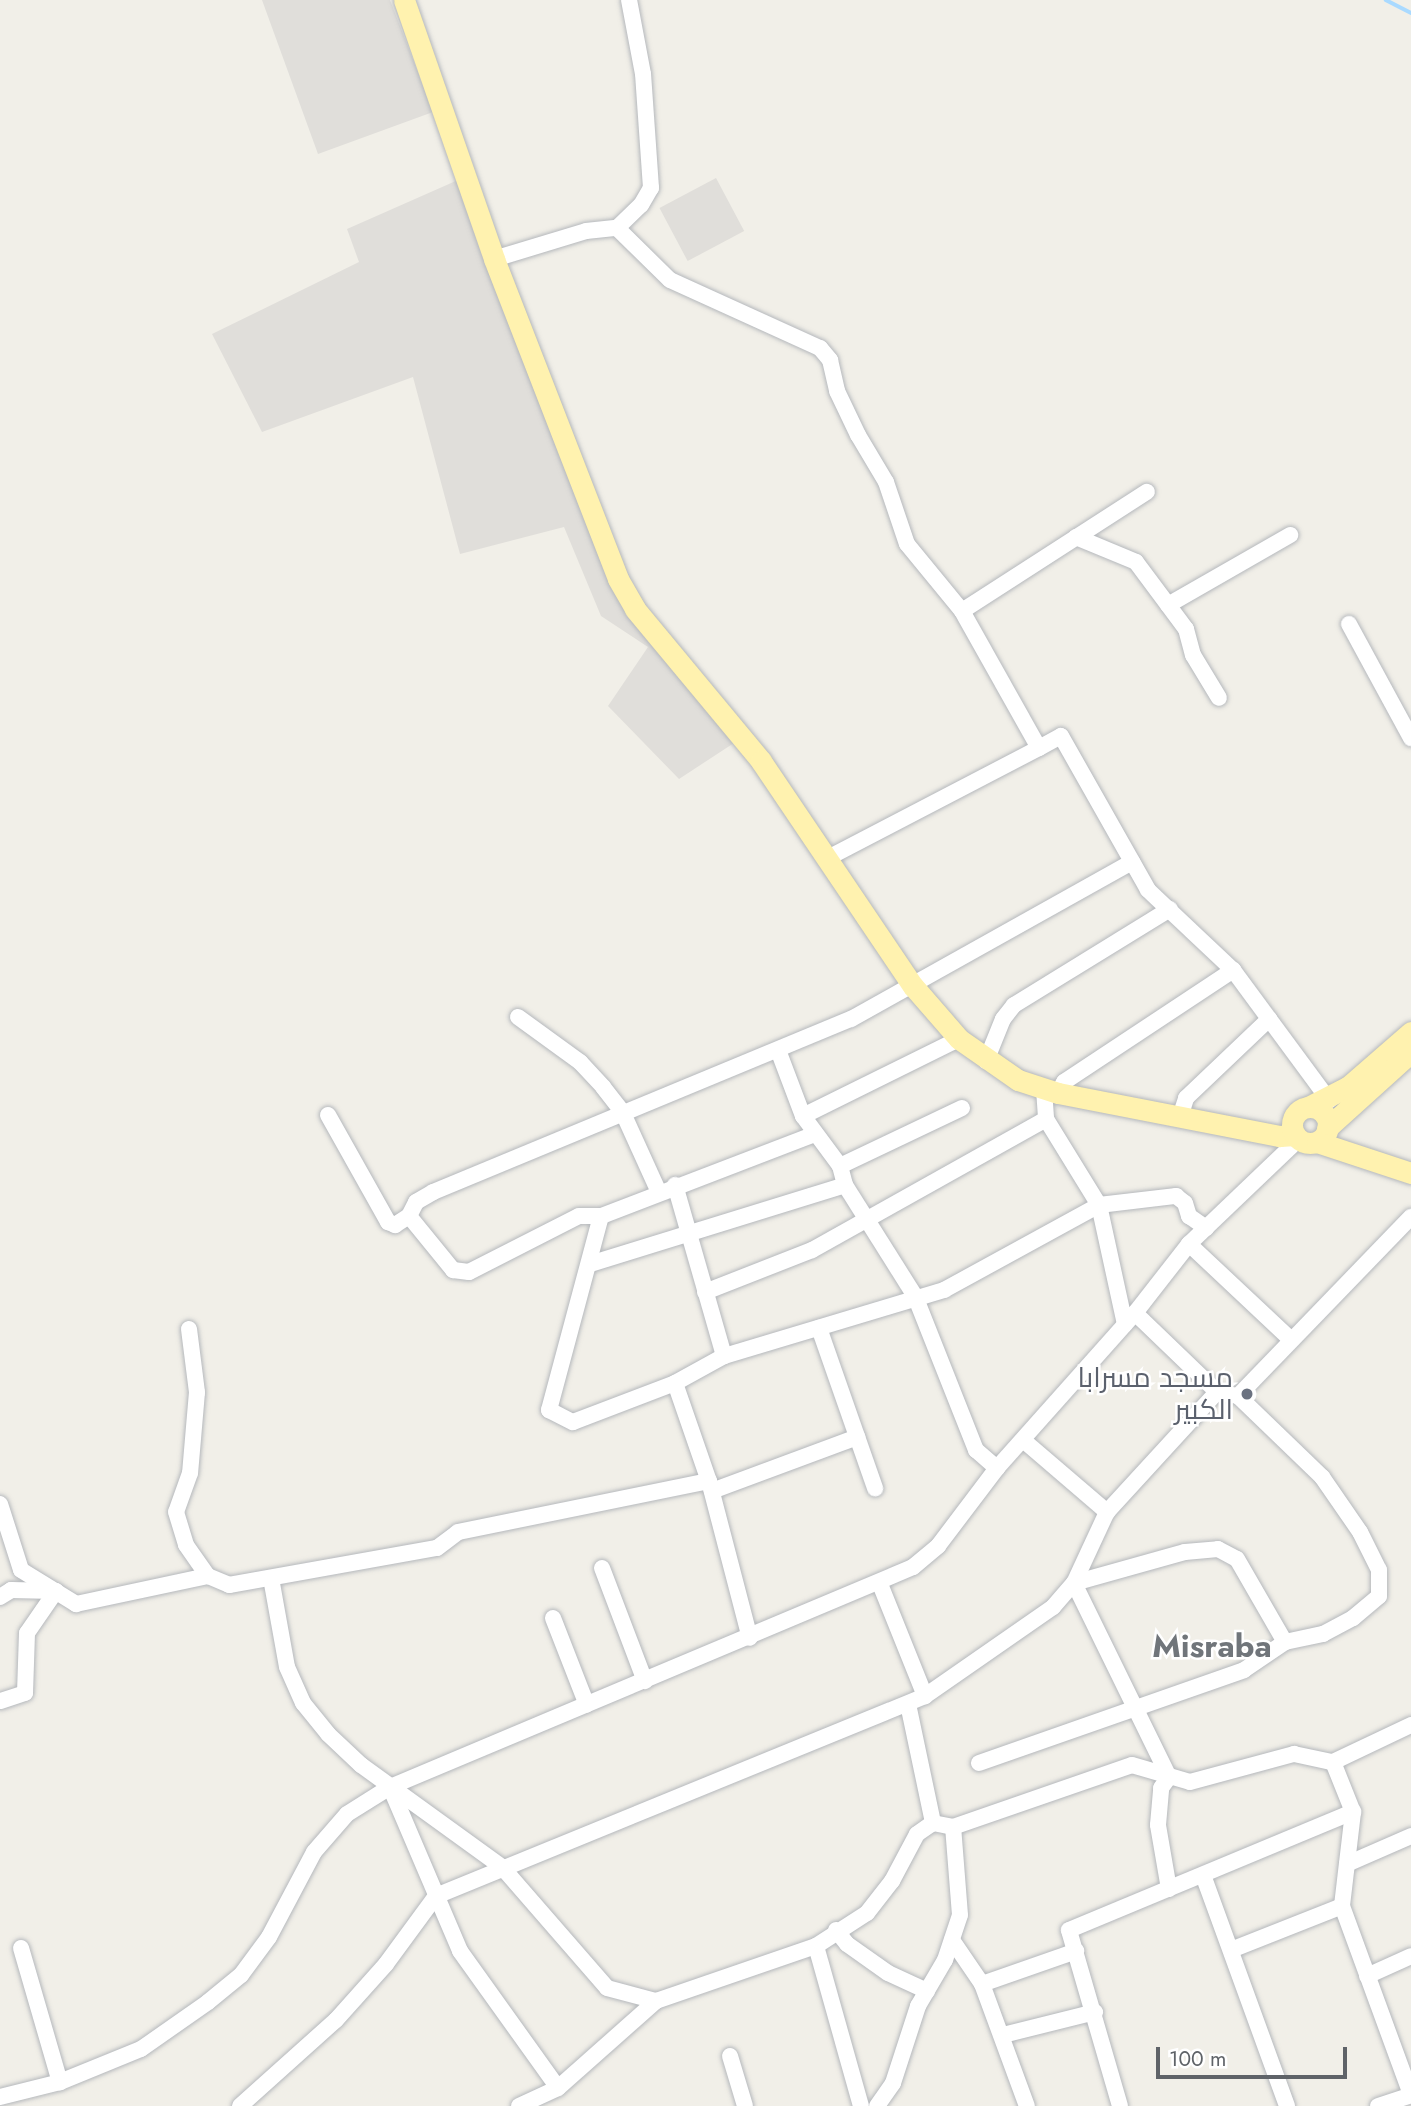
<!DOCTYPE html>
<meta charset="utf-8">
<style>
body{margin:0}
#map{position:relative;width:1411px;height:2106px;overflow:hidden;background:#f1efe8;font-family:Jost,Cairo,sans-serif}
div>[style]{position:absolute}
.industrial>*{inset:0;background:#e0deda;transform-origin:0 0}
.stream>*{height:3.5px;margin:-1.75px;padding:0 1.75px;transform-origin:1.75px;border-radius:1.75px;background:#aadaff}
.roads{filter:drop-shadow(0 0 2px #b5b8bc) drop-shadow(0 0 2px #b5b8bc)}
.minor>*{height:16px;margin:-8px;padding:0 8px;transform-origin:8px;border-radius:8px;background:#fff}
.major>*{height:21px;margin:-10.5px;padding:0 10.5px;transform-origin:10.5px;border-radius:10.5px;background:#fff2af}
.major>.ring{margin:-10.5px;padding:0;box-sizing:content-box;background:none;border:21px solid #fff2af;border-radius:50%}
.dots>*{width:19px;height:19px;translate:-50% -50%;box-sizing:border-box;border:4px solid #fff;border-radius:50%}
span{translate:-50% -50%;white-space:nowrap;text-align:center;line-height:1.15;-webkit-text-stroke:5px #fff;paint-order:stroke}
.worship-label{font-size:28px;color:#5b616d}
.right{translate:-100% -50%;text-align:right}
.quarter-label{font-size:32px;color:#70757a;font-weight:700}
.scale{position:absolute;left:1156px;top:2047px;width:191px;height:32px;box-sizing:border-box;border:4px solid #5f6368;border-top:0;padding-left:9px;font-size:21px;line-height:24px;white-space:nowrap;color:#5f6368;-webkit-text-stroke:5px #fff;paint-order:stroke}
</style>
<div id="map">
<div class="industrial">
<div style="clip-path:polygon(262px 0,390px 0,433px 112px,318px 154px)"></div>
<div style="left:716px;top:178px;width:60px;height:64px;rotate:62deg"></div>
<div style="clip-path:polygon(458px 180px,618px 596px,734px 743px,679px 779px,608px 706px,648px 647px,601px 616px,564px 527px,460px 554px,413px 377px,262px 432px,212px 334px,359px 262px,347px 229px)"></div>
</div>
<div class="stream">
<div style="left:1386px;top:0;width:28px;rotate:27deg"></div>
</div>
<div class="roads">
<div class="minor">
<div style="left:617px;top:228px;width:74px;rotate:44.5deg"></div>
<div style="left:670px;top:280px;width:165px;rotate:24.4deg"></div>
<div style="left:820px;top:348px;width:16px;rotate:50deg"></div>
<div style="left:830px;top:360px;width:32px;rotate:77deg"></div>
<div style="left:837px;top:391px;width:49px;rotate:64.5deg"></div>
<div style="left:858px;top:435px;width:55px;rotate:59.2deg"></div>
<div style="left:886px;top:482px;width:65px;rotate:71.3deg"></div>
<div style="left:907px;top:544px;width:87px;rotate:50.6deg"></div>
<div style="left:962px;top:611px;width:157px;rotate:60.7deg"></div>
<div style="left:1039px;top:748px;width:236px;rotate:152.5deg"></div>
<div style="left:494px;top:259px;width:96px;rotate:-16.9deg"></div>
<div style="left:586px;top:231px;width:31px;rotate:-6deg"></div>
<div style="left:617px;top:228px;width:33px;rotate:-44deg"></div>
<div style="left:641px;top:205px;width:20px;rotate:-60deg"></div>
<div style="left:651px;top:188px;width:114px;rotate:-94deg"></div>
<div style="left:643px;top:74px;width:75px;rotate:-100.7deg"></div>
<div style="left:1076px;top:537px;width:65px;rotate:22.6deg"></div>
<div style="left:1136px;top:562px;width:84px;rotate:53.3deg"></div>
<div style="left:1186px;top:629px;width:27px;rotate:75deg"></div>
<div style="left:1193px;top:655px;width:50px;rotate:58.8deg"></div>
<div style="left:1168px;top:605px;width:141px;rotate:-29.8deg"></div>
<div style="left:962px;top:611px;width:220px;rotate:-32.8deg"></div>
<div style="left:1349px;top:624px;width:130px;rotate:61.5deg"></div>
<div style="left:1039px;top:748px;width:25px;rotate:-29deg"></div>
<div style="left:1061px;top:736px;width:177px;rotate:60.5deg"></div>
<div style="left:1148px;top:890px;width:117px;rotate:43.3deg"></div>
<div style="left:1233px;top:970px;width:162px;rotate:53.6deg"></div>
<div style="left:518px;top:1017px;width:77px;rotate:36deg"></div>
<div style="left:580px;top:1062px;width:34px;rotate:47deg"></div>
<div style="left:603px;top:1087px;width:33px;rotate:52deg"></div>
<div style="left:623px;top:1113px;width:85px;rotate:65.6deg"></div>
<div style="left:778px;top:1050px;width:71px;rotate:69.3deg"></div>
<div style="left:803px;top:1116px;width:62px;rotate:53.5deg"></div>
<div style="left:840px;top:1166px;width:20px;rotate:75deg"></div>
<div style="left:845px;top:1185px;width:131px;rotate:57.8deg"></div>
<div style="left:915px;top:1296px;width:166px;rotate:68.4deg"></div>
<div style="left:976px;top:1450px;width:28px;rotate:41deg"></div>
<div style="left:986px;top:1061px;width:45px;rotate:-68deg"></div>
<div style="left:1003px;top:1019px;width:18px;rotate:-52deg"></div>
<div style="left:1014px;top:1005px;width:183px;rotate:-31.6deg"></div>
<div style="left:1044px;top:1089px;width:30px;rotate:86deg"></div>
<div style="left:1046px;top:1119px;width:101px;rotate:58.4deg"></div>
<div style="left:1099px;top:1205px;width:122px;rotate:77.7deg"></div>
<div style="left:1058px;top:1093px;width:13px;rotate:-61deg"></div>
<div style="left:1064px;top:1082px;width:203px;rotate:-33.5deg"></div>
<div style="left:328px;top:1115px;width:123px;rotate:60.7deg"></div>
<div style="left:388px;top:1222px;width:8px;rotate:23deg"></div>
<div style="left:395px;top:1225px;width:17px;rotate:-33deg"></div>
<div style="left:409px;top:1216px;width:16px;rotate:-63deg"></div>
<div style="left:416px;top:1202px;width:20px;rotate:-30deg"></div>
<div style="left:433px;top:1192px;width:452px;rotate:-22.5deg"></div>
<div style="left:851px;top:1019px;width:322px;rotate:-29.2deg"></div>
<div style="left:803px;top:1116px;width:174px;rotate:-26.3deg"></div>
<div style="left:1180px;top:1117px;width:20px;rotate:-72deg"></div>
<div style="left:1186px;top:1098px;width:115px;rotate:-43.6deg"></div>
<div style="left:815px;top:1134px;width:229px;rotate:159deg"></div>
<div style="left:601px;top:1216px;width:201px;rotate:105deg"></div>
<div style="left:549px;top:1410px;width:27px;rotate:27deg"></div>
<div style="left:573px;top:1422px;width:109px;rotate:-20.9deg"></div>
<div style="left:675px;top:1383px;width:56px;rotate:-28.9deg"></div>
<div style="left:724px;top:1356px;width:230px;rotate:-16.7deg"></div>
<div style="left:944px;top:1290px;width:177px;rotate:-28.7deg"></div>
<div style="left:1099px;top:1205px;width:78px;rotate:-6.7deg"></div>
<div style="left:1176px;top:1196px;width:11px;rotate:38deg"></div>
<div style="left:1185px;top:1203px;width:14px;rotate:73deg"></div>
<div style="left:1189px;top:1216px;width:21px;rotate:35deg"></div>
<div style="left:840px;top:1166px;width:135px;rotate:-25.4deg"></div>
<div style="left:675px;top:1185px;width:178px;rotate:74deg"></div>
<div style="left:409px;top:1216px;width:70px;rotate:50.8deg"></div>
<div style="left:453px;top:1270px;width:16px;rotate:7deg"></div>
<div style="left:469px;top:1272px;width:123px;rotate:-27deg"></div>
<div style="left:579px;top:1216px;width:22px"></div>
<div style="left:1189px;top:1244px;width:139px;rotate:43.2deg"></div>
<div style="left:590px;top:1264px;width:267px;rotate:-17.2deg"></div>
<div style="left:705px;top:1292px;width:115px;rotate:-21.4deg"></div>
<div style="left:812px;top:1250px;width:268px;rotate:-29.2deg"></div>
<div style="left:1135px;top:1313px;width:114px;rotate:43.9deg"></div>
<div style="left:819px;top:1328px;width:170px;rotate:70.7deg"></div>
<div style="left:189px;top:1329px;width:64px;rotate:82.8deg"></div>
<div style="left:197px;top:1392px;width:81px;rotate:94.9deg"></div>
<div style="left:190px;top:1473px;width:41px;rotate:109.7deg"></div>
<div style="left:176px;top:1512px;width:34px;rotate:73deg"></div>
<div style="left:186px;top:1545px;width:38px;rotate:55deg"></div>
<div style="left:208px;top:1576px;width:23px;rotate:23deg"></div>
<div style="left:229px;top:1585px;width:211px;rotate:-10.1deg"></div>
<div style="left:437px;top:1548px;width:26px;rotate:-37deg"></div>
<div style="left:458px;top:1532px;width:256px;rotate:-11.5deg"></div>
<div style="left:675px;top:1383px;width:104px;rotate:70.9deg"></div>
<div style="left:709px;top:1481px;width:162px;rotate:75.4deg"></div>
<div style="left:1023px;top:1440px;width:111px;rotate:40.6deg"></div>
<div style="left:712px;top:1491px;width:155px;rotate:-20.4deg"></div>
<div style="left:0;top:1504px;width:69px;rotate:72.3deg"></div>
<div style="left:21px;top:1570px;width:65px;rotate:31.7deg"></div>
<div style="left:76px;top:1604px;width:135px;rotate:-12deg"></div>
<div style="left:602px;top:1568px;width:121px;rotate:69.2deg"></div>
<div style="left:271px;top:1578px;width:90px;rotate:79.8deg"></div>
<div style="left:287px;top:1667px;width:39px;rotate:66deg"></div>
<div style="left:303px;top:1703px;width:40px;rotate:51deg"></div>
<div style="left:328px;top:1734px;width:45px;rotate:43.2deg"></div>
<div style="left:361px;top:1765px;width:174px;rotate:35.9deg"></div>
<div style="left:502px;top:1867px;width:160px;rotate:49deg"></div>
<div style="left:607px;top:1988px;width:51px;rotate:14.9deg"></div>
<div style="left:656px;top:2001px;width:169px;rotate:-19deg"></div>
<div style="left:816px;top:1946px;width:61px;rotate:-32.9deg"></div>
<div style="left:867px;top:1913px;width:41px;rotate:-52deg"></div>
<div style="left:892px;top:1881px;width:53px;rotate:-62deg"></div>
<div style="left:917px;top:1834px;width:19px;rotate:-35deg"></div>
<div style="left:933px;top:1823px;width:20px;rotate:11deg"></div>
<div style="left:953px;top:1827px;width:189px;rotate:-19.1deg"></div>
<div style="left:1132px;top:1765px;width:60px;rotate:16.3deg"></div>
<div style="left:1190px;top:1782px;width:108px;rotate:-15.1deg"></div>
<div style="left:1294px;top:1754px;width:40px;rotate:12deg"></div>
<div style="left:1333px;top:1762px;width:86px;rotate:-25.4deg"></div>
<div style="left:880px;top:1584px;width:121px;rotate:68.1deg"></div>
<div style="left:0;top:1597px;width:13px;rotate:-32deg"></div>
<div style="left:11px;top:1590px;width:45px;rotate:1.3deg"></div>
<div style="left:56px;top:1591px;width:51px;rotate:124.6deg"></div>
<div style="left:27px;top:1633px;width:60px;rotate:91.9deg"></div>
<div style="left:25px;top:1693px;width:26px;rotate:162deg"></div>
<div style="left:553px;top:1618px;width:93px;rotate:68.7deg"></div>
<div style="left:908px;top:1704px;width:122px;rotate:78.1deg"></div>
<div style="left:1333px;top:1762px;width:54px;rotate:68.2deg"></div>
<div style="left:1353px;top:1812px;width:95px;rotate:96.7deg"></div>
<div style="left:1342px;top:1906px;width:201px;rotate:69.9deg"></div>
<div style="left:979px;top:1763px;width:281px;rotate:-19.3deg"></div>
<div style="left:1244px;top:1670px;width:50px;rotate:-34.3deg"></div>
<div style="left:1285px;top:1642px;width:39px;rotate:-12deg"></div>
<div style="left:1323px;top:1634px;width:34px;rotate:-28deg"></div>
<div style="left:1353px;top:1618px;width:34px;rotate:-40deg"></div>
<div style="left:1379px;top:1596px;width:26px;rotate:-90deg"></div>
<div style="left:1379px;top:1570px;width:42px;rotate:-116.6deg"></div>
<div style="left:1360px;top:1532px;width:67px;rotate:-124.6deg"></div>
<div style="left:1322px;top:1477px;width:117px;rotate:-136deg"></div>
<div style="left:391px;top:1789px;width:176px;rotate:66.9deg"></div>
<div style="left:460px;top:1951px;width:168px;rotate:54.4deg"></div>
<div style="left:1347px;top:1864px;width:70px;rotate:-23.6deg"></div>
<div style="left:1203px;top:1875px;width:246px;rotate:70deg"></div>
<div style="left:1169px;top:1889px;width:65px;rotate:-99.8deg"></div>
<div style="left:1158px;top:1825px;width:37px;rotate:-85deg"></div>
<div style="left:1161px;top:1788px;width:14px;rotate:-54deg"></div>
<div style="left:1169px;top:1777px;width:216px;rotate:-116.1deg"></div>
<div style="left:1074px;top:1583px;width:115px;rotate:-15.6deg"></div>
<div style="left:1185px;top:1552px;width:33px;rotate:-5deg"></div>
<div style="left:1218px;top:1549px;width:21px;rotate:28deg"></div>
<div style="left:1237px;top:1559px;width:96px;rotate:60deg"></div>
<div style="left:836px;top:1930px;width:18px;rotate:52deg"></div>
<div style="left:847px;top:1944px;width:50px;rotate:35.3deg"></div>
<div style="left:888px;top:1973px;width:43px;rotate:24.8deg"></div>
<div style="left:952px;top:1940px;width:53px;rotate:55.7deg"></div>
<div style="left:982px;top:1984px;width:130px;rotate:69.8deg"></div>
<div style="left:816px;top:1946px;width:166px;rotate:74.3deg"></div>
<div style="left:21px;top:1948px;width:140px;rotate:73.8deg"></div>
<div style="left:1231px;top:1950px;width:119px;rotate:-21.6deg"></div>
<div style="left:1367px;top:1976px;width:48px;rotate:-24.4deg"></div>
<div style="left:982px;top:1984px;width:100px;rotate:-19.3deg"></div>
<div style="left:1003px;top:2035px;width:95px;rotate:-14deg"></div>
<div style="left:730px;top:2056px;width:52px;rotate:73.3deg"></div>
<div style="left:0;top:2097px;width:62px;rotate:-14deg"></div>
<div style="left:60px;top:2082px;width:87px;rotate:-22.2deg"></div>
<div style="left:141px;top:2049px;width:82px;rotate:-35deg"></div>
<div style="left:208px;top:2002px;width:43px;rotate:-39.3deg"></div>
<div style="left:241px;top:1975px;width:47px;rotate:-53.6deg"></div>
<div style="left:269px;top:1937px;width:96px;rotate:-62.1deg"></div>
<div style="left:314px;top:1852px;width:50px;rotate:-49deg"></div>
<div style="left:347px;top:1814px;width:51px;rotate:-32.1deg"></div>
<div style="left:390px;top:1787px;width:567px;rotate:-22.81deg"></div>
<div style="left:913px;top:1567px;width:33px;rotate:-40deg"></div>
<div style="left:938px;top:1546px;width:98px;rotate:-52.9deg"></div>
<div style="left:997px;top:1468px;width:208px;rotate:-48.3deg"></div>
<div style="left:1135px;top:1313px;width:88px;rotate:-52deg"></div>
<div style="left:1189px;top:1244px;width:152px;rotate:-43.7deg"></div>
<div style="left:240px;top:2106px;width:129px;rotate:-41.9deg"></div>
<div style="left:336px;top:2020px;width:75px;rotate:-48.2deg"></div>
<div style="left:386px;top:1964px;width:84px;rotate:-53.7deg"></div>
<div style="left:436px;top:1896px;width:528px;rotate:-22.24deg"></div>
<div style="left:925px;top:1696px;width:156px;rotate:-34.8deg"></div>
<div style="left:1053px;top:1607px;width:32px;rotate:-49deg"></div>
<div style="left:1074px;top:1583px;width:78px;rotate:-65.1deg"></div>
<div style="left:1107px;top:1512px;width:163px;rotate:-47.5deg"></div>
<div style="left:1217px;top:1392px;width:21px;rotate:11deg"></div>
<div style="left:1238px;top:1396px;width:249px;rotate:-46deg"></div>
<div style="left:519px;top:2106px;width:43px;rotate:-24.8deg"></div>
<div style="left:558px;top:2088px;width:131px;rotate:-41.6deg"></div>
<div style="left:877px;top:2106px;width:28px;rotate:-55deg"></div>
<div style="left:893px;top:2083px;width:81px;rotate:-72deg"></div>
<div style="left:918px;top:2006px;width:53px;rotate:-59.6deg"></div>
<div style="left:945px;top:1960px;width:47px;rotate:-71.6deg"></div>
<div style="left:960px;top:1915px;width:88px;rotate:-94.5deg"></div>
<div style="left:1120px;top:2106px;width:183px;rotate:-106.2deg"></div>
<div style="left:1069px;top:1930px;width:308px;rotate:-22.6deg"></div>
<div style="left:1378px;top:2106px;width:35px;rotate:-18deg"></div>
</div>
<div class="major">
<div style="left:404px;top:0;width:274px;rotate:70.8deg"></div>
<div style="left:494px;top:259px;width:343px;rotate:68.8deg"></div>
<div style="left:618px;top:579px;width:34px;rotate:60deg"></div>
<div style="left:635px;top:609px;width:197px;rotate:50.3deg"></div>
<div style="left:761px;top:761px;width:272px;rotate:56deg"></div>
<div style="left:913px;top:986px;width:70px;rotate:49deg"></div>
<div style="left:959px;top:1039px;width:72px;rotate:34.8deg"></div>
<div style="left:1018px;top:1080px;width:42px;rotate:18deg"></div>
<div style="left:1058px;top:1093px;width:226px;rotate:11deg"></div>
<div style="left:1280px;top:1136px;width:15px;rotate:-4deg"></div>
<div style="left:1308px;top:1107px;width:46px;rotate:-27.1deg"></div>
<div style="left:1349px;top:1086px;width:82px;rotate:-41.1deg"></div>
<div class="ring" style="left:1292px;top:1107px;width:15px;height:15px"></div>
<div style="left:1327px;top:1128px;width:113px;rotate:-42.1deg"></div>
<div style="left:1317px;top:1142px;width:99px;rotate:18.3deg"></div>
</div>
</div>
<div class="dots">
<div style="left:1247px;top:1394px;background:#6b7280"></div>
</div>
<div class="worship-label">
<span class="right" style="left:1233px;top:1394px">مسجد مسرابا<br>الكبير</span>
</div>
<div class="quarter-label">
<span style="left:1212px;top:1646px">Misraba</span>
</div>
<div class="scale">100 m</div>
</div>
